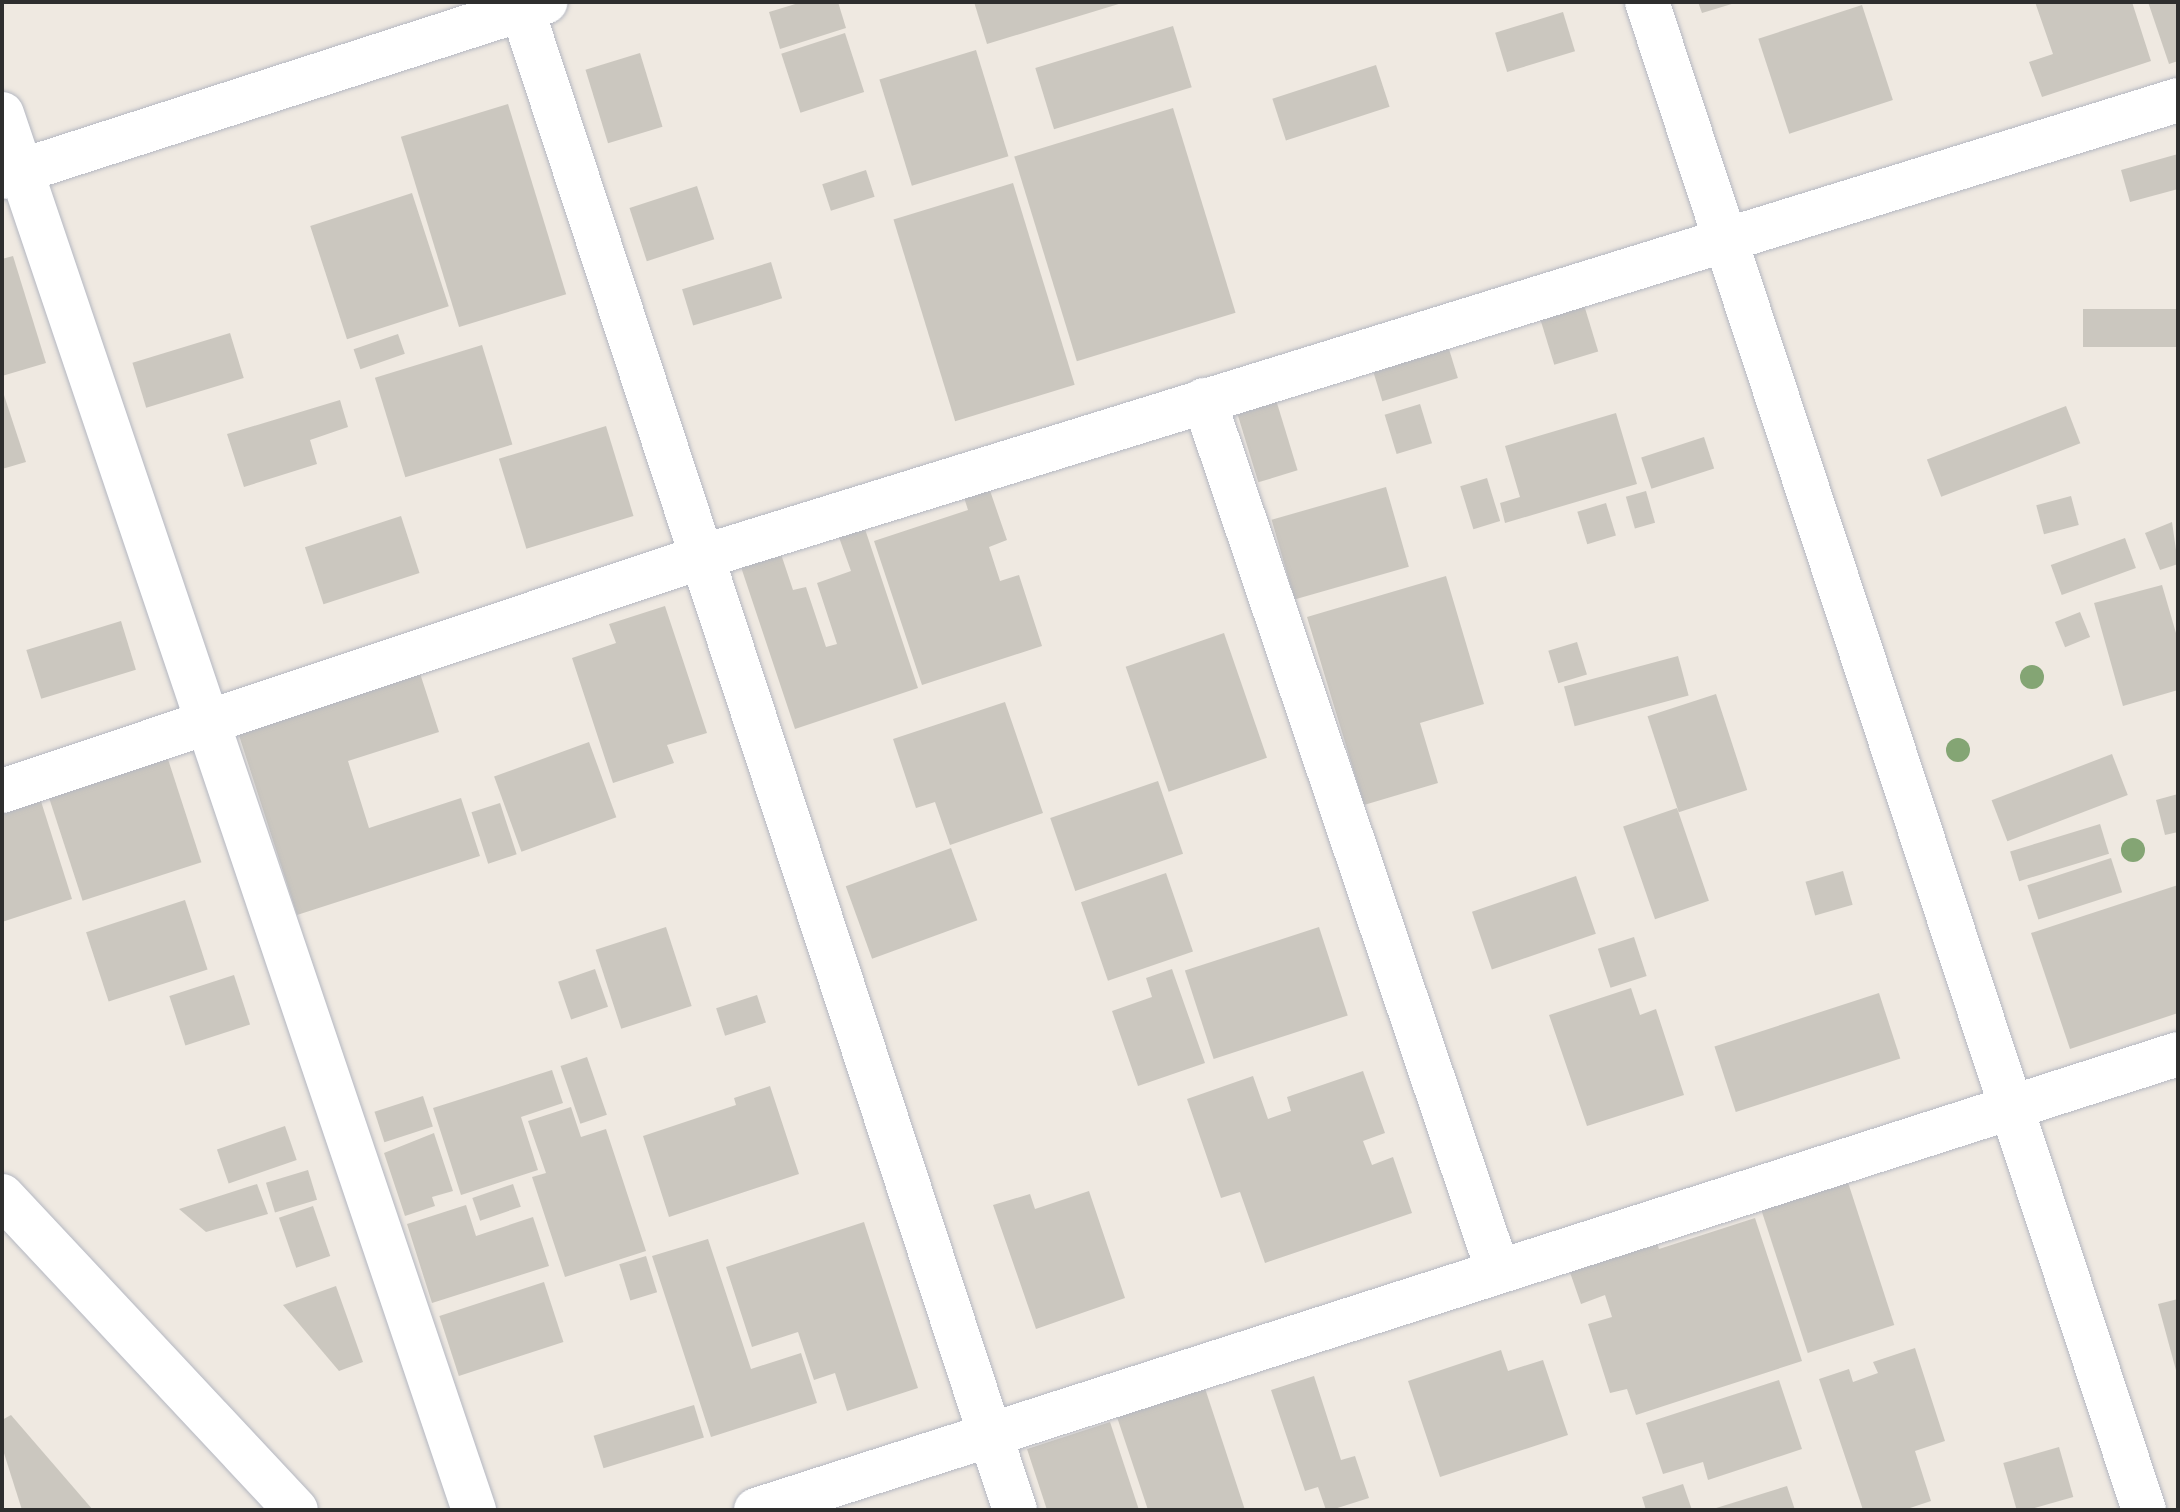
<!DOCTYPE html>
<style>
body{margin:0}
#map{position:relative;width:2180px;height:1512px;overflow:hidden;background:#efe9e1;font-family:"PT Sans",sans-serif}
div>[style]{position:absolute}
.building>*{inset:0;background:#cbc7bf;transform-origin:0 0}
.roads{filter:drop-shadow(0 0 2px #b4b7c1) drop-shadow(0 0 2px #b4b7c1)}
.street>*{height:44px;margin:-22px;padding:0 22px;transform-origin:22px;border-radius:22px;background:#fff}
.secondary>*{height:44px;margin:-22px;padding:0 22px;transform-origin:22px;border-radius:22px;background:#fff}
.trees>*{width:24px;height:24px;margin:-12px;border-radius:50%;background:#84a574}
span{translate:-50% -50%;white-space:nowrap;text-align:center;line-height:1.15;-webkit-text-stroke:6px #fff;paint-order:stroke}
.frame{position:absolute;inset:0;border:4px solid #2e2e2e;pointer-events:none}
</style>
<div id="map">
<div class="building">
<div style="clip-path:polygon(802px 2px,838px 2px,846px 28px,780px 49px,769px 12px)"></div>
<div style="clip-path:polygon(974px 2px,1122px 2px,1122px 3px,987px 44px)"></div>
<div style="clip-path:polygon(1698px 2px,1735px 2px,1735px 3px,1702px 13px)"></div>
<div style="clip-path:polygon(2035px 2px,2132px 2px,2151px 61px,2042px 97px,2029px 62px,2053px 54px)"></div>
<div style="clip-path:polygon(2148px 2px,2178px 2px,2178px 61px,2169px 64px)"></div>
<div style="left:1862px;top:5px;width:100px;height:109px;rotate:72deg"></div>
<div style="left:1563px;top:12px;width:41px;height:71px;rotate:73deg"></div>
<div style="left:1173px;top:26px;width:64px;height:144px;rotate:73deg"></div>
<div style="left:845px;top:33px;width:62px;height:67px;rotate:72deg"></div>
<div style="left:976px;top:50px;width:111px;height:101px;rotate:73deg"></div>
<div style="left:640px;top:53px;width:77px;height:57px;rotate:73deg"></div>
<div style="left:1376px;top:65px;width:44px;height:109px;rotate:72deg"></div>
<div style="left:508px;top:104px;width:199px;height:112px;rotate:73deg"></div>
<div style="left:1173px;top:108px;width:214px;height:166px;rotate:73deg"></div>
<div style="clip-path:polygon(2178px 154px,2178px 189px,2130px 202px,2121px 170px)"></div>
<div style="left:866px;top:170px;width:28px;height:46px;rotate:72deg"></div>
<div style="left:1013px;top:183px;width:211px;height:125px;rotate:73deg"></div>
<div style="left:697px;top:186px;width:56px;height:71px;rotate:72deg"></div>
<div style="left:412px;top:193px;width:119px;height:107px;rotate:72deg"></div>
<div style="clip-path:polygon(13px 256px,46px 363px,2px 376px,2px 259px)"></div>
<div style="left:771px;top:262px;width:38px;height:93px;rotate:73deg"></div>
<div style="left:1581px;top:295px;width:59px;height:46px;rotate:73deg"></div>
<div style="left:2178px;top:309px;width:38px;height:95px;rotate:90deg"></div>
<div style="left:230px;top:333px;width:47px;height:102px;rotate:73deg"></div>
<div style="left:398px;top:334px;width:21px;height:47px;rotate:71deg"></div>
<div style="left:1445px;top:336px;width:44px;height:79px;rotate:73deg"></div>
<div style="left:482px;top:345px;width:104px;height:112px;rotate:73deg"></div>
<div style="clip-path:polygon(2px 389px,26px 462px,2px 469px)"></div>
<div style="left:1273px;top:390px;width:84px;height:41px;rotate:73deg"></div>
<div style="clip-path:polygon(340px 400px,348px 427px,310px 440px,317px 464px,244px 487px,227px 434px)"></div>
<div style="left:1420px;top:404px;width:41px;height:37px;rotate:73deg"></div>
<div style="left:2066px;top:406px;width:40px;height:149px;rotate:69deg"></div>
<div style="clip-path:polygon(1616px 413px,1637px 484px,1505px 523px,1500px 503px,1520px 497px,1505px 446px)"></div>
<div style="left:606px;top:426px;width:94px;height:112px;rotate:73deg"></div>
<div style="left:1704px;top:437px;width:33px;height:66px;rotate:72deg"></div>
<div style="left:1487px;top:478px;width:45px;height:28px;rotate:73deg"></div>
<div style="clip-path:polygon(986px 479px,1007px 540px,989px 547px,1000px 581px,1019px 575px,1042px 646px,922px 685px,874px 541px,968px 510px,961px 488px)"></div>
<div style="left:1386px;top:487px;width:83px;height:119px;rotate:74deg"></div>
<div style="left:1646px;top:491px;width:33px;height:21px;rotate:74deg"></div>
<div style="left:2071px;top:496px;width:30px;height:36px;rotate:75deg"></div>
<div style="left:1606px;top:503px;width:34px;height:30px;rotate:73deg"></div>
<div style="left:401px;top:516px;width:60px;height:101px;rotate:72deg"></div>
<div style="clip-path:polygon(862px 520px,918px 688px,795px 729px,739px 561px,779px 548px,793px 590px,806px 587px,826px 647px,837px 644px,817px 583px,851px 571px,836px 529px)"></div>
<div style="clip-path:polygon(2172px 522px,2178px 564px,2160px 570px,2145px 533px)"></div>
<div style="left:2125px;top:538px;width:32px;height:79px;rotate:70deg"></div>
<div style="clip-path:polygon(1446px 576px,1484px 704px,1420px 723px,1438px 783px,1364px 805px,1307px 617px)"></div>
<div style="clip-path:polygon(2162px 585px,2178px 640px,2178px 690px,2123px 706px,2094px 603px)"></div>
<div style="clip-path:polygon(665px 606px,707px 733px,667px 745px,674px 763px,613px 783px,572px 658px,616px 643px,609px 624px)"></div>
<div style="left:2080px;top:612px;width:27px;height:27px;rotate:68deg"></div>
<div style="left:121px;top:621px;width:51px;height:99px;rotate:73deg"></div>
<div style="left:1224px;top:633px;width:132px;height:104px;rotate:71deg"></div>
<div style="left:1577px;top:642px;width:34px;height:30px;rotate:73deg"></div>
<div style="left:1678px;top:656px;width:41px;height:118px;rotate:75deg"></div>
<div style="clip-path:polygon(417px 664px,439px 732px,348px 761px,369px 828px,461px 798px,480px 856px,297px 915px,235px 723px)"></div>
<div style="left:1716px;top:694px;width:101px;height:72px;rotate:72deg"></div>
<div style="clip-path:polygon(1005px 702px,1043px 813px,950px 845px,935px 802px,916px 808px,893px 739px)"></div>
<div style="left:589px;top:742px;width:80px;height:101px;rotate:70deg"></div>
<div style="left:165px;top:750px;width:118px;height:125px;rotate:72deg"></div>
<div style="left:2112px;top:754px;width:44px;height:129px;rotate:69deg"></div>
<div style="left:1158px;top:781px;width:77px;height:114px;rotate:71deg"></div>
<div style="clip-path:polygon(2178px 794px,2178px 832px,2165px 835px,2156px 800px)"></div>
<div style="clip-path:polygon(39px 795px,72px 899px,2px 922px,2px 807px)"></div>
<div style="left:500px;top:803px;width:54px;height:30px;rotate:72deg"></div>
<div style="left:1677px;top:808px;width:98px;height:57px;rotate:71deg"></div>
<div style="left:2100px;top:824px;width:31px;height:94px;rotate:73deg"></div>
<div style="left:951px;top:848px;width:77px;height:112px;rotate:70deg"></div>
<div style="left:2111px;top:858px;width:36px;height:88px;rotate:72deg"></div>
<div style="left:1843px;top:871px;width:35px;height:39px;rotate:74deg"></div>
<div style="left:1166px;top:873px;width:83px;height:90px;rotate:71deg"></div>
<div style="left:1576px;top:876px;width:61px;height:110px;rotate:71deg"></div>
<div style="clip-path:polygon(2178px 885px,2178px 1013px,2070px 1049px,2031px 933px)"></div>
<div style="left:185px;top:900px;width:73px;height:104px;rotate:72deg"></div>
<div style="left:666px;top:927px;width:83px;height:74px;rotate:72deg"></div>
<div style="left:1319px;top:927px;width:93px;height:141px;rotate:72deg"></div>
<div style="left:1634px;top:937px;width:41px;height:38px;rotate:72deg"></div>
<div style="left:595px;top:969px;width:40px;height:39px;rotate:71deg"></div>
<div style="clip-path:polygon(1172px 969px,1205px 1063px,1138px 1086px,1112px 1011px,1152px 997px,1146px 978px)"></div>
<div style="left:234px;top:975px;width:52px;height:68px;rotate:72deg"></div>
<div style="clip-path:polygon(1631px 988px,1640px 1015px,1656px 1009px,1684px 1095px,1587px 1126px,1549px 1015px)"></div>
<div style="left:1879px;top:993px;width:69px;height:173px;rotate:72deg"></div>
<div style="left:757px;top:995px;width:29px;height:43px;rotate:72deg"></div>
<div style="left:587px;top:1057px;width:61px;height:28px;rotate:71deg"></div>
<div style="clip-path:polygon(552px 1070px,563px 1103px,521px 1117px,538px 1170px,461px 1195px,433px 1108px)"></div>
<div style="clip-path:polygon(1363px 1071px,1385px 1133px,1363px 1141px,1372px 1165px,1393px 1157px,1412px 1213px,1265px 1263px,1240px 1192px,1221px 1198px,1187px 1099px,1253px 1076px,1268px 1119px,1291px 1111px,1287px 1097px)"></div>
<div style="clip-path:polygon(770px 1086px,799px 1174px,669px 1217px,643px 1136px,736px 1105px,734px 1098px)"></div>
<div style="left:423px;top:1096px;width:32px;height:51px;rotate:72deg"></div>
<div style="clip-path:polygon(571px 1107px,581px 1137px,606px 1129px,646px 1251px,565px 1277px,532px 1177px,546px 1173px,528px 1121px)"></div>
<div style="left:285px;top:1126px;width:36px;height:72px;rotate:71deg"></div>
<div style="clip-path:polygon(434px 1133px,453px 1191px,432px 1197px,435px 1206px,405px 1216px,384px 1153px)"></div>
<div style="left:1843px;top:1167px;width:166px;height:91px;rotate:72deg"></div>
<div style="left:308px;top:1170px;width:31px;height:44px;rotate:73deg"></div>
<div style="clip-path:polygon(257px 1184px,268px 1214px,206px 1232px,179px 1209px)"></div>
<div style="left:513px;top:1184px;width:24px;height:43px;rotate:71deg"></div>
<div style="clip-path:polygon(1089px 1191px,1125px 1298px,1036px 1329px,993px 1205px,1030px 1194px,1035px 1209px)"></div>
<div style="clip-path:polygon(466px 1205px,476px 1236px,533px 1217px,549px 1266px,432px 1303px,407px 1224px)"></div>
<div style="left:313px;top:1206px;width:53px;height:36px;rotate:71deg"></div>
<div style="clip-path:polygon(1755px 1218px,1802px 1361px,1636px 1415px,1627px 1389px,1610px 1393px,1588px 1324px,1612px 1317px,1605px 1295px,1581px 1304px,1566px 1261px,1653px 1232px,1659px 1249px)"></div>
<div style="clip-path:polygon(864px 1222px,918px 1388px,847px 1411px,835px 1373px,814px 1380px,798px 1332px,752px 1347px,726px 1267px)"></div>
<div style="clip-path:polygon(708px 1239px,751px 1369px,801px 1353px,817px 1403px,711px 1437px,652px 1256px)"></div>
<div style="left:646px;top:1256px;width:38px;height:28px;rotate:73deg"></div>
<div style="left:544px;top:1282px;width:63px;height:110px;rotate:72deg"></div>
<div style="clip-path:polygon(336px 1286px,363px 1362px,339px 1371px,283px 1305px)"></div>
<div style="clip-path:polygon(2178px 1299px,2178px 1374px,2177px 1374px,2158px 1304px)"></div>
<div style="clip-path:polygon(1915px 1348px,1945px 1441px,1915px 1451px,1931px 1501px,1904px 1510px,1863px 1510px,1819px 1379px,1849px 1369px,1853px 1382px,1878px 1373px,1873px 1362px)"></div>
<div style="clip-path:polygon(1501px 1350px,1508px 1371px,1543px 1360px,1568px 1435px,1440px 1477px,1408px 1381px)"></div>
<div style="clip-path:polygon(1199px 1370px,1245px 1510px,1148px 1510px,1111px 1399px)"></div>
<div style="clip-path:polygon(1314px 1376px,1341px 1460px,1355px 1456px,1369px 1498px,1331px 1510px,1326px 1510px,1318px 1487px,1305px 1491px,1271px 1390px)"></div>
<div style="clip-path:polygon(1779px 1380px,1802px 1449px,1708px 1480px,1703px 1462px,1663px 1474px,1646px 1423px)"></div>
<div style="left:694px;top:1405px;width:34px;height:105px;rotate:73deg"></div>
<div style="clip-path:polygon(11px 1415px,93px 1510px,22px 1510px,2px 1447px,2px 1420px)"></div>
<div style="clip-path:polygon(1110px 1422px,1139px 1510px,1047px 1510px,1027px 1449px)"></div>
<div style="left:2059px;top:1447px;width:52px;height:58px;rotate:74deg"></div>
<div style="clip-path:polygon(1683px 1484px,1692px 1510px,1646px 1510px,1642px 1497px)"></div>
<div style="clip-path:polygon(1787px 1486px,1795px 1510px,1713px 1510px,1713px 1509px)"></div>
</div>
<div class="roads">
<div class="street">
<div style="left:1647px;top:2px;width:1588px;rotate:71.76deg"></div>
<div style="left:522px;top:9px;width:1580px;rotate:71.82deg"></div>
<div style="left:2px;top:114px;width:1474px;rotate:71.32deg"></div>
<div style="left:2px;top:177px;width:571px;rotate:-17.86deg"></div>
<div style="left:1204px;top:400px;width:919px;rotate:71.35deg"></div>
<div style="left:2px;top:791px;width:741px;rotate:-18.48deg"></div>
<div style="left:705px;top:556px;width:1542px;rotate:-17.2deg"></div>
<div style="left:756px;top:1510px;width:1493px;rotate:-17.78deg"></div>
</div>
<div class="secondary">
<div style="left:2px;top:1196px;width:430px;rotate:46.9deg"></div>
</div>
</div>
<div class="trees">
<div style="left:2032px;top:677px"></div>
<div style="left:1958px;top:750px"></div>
<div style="left:2133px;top:850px"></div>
</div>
<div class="frame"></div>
</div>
